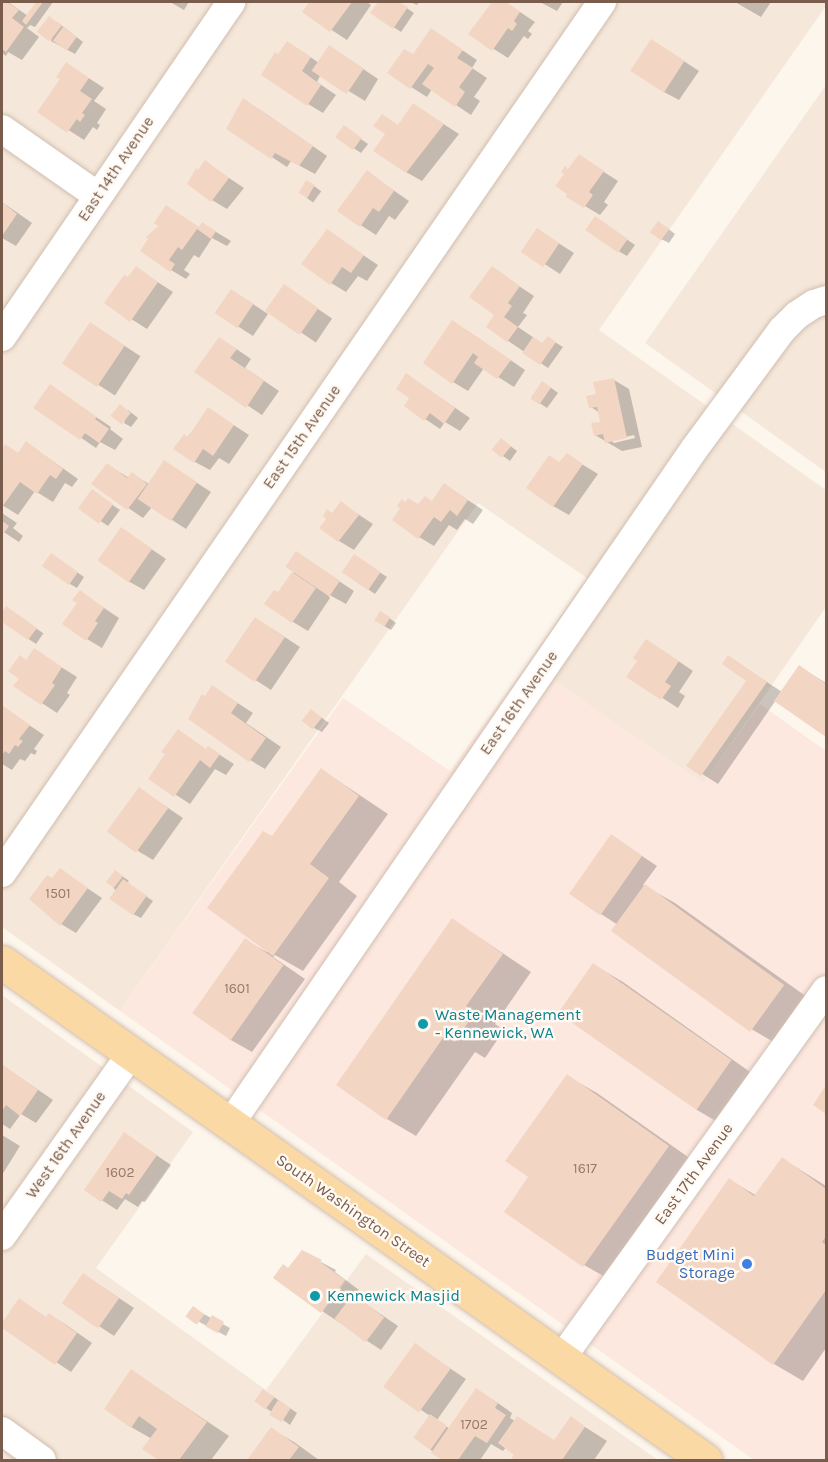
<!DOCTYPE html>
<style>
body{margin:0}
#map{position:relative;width:828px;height:1462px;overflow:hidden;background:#fdf6ec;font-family:Karla,sans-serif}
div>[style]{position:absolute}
.residential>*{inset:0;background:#f5e8da}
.commercial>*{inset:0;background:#fde8e0}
.shadow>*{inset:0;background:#0003;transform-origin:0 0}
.building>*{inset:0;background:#f3d5c3;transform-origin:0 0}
.roads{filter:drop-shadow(0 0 2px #d1beb0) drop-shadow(0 0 2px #d1beb0)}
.minor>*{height:28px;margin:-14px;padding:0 14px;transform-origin:14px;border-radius:14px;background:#fff}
.major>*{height:33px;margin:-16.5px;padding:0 16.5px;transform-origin:16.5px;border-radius:16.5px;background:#fbd9a5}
.dots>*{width:16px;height:16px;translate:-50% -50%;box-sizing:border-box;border:3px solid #fffaf3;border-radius:50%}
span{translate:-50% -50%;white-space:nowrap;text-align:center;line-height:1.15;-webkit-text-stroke:4.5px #fffaf3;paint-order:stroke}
.number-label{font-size:14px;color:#987a6a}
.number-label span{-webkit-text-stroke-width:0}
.street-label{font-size:16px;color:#7a5c4d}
.culture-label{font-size:16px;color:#0d838f}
.left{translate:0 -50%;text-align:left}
.shop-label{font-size:16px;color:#366cbe}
.right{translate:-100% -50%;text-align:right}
.frame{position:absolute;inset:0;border:3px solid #7a5c4d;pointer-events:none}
</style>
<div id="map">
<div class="residential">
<div style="clip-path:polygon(2px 2px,826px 2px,826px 6px,599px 330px,826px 490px,826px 607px,703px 784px,528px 663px,587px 578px,478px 503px,120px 1011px,2px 927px)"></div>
<div style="clip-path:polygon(826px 85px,826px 472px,645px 343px)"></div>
<div style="clip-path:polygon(2px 995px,193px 1132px,96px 1268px,266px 1390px,366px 1254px,658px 1460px,2px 1460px)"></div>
</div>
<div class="commercial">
<div style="clip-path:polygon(528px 663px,703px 784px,760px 704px,826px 751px,826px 1460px,754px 1460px,120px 1011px,343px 698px,450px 771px)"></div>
</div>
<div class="shadow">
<div style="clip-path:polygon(2px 2px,8px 2px,28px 16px,38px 2px,53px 2px,35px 27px,30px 25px,27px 28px,39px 37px,22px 60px,8px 52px,6px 56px,2px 53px)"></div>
<div style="clip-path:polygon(170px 2px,189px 2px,184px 10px)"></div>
<div style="clip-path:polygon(312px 2px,367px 2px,371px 5px,347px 40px,304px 12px)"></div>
<div style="clip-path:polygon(380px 2px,398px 2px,414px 13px,401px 32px,372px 13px)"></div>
<div style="clip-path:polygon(410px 2px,419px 2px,417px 5px)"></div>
<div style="clip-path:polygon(493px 2px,505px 2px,535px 22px,528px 31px,532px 34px,528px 39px,524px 36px,508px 58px,470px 34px)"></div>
<div style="clip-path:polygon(540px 2px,563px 2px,557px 11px)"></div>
<div style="clip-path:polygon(735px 2px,771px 2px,761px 17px)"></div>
<div style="clip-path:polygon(57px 22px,83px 42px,75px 54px,51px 41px)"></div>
<div style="clip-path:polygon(432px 30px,477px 60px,472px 68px,487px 78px,474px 97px,480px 101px,471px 115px,432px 89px,427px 97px,389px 73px,414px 56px)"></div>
<div style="clip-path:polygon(667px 50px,699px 71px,679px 100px,664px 92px)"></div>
<div style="clip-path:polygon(303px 52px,319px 63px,344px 56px,378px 79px,365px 101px,321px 74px,317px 82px,336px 95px,323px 113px,308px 104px,278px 56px)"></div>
<div style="clip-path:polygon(67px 64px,104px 88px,94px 101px,106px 109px,97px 123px,100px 125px,97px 130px,93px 127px,84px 140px,39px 111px,62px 79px)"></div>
<div style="clip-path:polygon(414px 105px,459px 134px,422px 181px,406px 172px,387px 134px,382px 116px,399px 126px)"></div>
<div style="clip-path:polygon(259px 109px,327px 156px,315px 174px,291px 161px,287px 167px,228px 128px)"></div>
<div style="clip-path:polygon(351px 132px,368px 144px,361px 153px,337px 137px)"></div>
<div style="clip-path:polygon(579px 156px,618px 181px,604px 202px,608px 205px,600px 215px,568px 196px,569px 170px)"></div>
<div style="clip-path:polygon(205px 162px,244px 188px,227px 209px,212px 200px,199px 171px)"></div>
<div style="clip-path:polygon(367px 172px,409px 201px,395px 220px,389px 216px,376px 235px,339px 211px)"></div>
<div style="left:314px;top:186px;width:9px;height:14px;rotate:36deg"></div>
<div style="clip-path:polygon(2px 202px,32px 223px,16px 246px,2px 238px)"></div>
<div style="clip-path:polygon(603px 223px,635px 245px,627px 256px,620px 252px)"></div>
<div style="clip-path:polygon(203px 224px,231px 241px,227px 246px,212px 238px,199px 258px,194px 255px,184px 270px,190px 274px,186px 279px,171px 270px,150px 239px,200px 228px)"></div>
<div style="clip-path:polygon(666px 227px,675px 234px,669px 243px,661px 239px)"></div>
<div style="clip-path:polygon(327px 231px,378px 265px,367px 281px,358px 276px,346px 292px,331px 283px)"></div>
<div style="clip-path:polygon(552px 239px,574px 253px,560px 274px,523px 250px)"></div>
<div style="clip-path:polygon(136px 268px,173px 292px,147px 329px,106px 303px)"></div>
<div style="clip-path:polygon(492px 268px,534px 296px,523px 313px,527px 315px,518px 327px,543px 344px,555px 342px,563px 347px,548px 368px,488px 327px,496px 315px)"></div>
<div style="left:284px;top:286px;width:58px;height:29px;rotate:34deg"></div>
<div style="clip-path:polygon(247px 300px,268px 314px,253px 336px,217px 313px)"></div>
<div style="left:91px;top:324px;width:59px;height:47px;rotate:33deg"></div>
<div style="clip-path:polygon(468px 331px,525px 370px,514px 387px,484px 368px,468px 391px,453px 382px)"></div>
<div style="clip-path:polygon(235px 348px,251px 359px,245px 368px,279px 391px,262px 415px,197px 372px)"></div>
<div style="clip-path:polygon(407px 375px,470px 418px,460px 431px,445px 422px,440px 429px,406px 406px,411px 398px)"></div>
<div style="clip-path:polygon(evenodd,614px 380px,629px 389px,642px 447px,622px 451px,595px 435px,602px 423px,600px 413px,591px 407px,598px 395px,614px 380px,634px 435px,635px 438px,614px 443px,611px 440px,634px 435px)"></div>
<div style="clip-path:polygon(50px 386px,111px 427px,110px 429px,123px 439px,115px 450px,100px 442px,96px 448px,36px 407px)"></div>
<div style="clip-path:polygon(550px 387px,558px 393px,547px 408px,532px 398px)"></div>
<div style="clip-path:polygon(209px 409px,249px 435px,229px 464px,219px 458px,210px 470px,195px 462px,187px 438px)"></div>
<div style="clip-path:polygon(128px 410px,138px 418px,131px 427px,124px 423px)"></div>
<div style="clip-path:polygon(27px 443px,78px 479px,72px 487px,65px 483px,53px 502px,35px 491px,18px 515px,2px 505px,2px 451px,5px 446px,19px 454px)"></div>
<div style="clip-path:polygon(509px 445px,517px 451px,510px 461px,503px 456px)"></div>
<div style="clip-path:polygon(567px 455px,598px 474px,569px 515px,553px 506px)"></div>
<div style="clip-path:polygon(165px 462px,211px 492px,186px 529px,152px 507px,143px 518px,93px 484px,108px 465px,129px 478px,132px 474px,149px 484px)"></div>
<div style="clip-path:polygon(445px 485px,483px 510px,473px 524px,465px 519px,457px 530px,449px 525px,434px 546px,419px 537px,419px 506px,432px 502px)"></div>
<div style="clip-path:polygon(99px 496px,120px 510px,108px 526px,81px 508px)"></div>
<div style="clip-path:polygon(341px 503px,373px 524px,354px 550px,339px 541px,333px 514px)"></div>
<div style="clip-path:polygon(2px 513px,17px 523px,13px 528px,23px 536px,19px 542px,2px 531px)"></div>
<div style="clip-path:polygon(122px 529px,166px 559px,144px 590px,128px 581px)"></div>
<div style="clip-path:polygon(297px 553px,354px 591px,346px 604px,326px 593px,330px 598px,308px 631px,293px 622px,278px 594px,295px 571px)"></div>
<div style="clip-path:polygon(58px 559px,84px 577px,77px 588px,70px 584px)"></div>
<div style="clip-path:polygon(361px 560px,387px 577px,375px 594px,343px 572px)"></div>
<div style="clip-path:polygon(80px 592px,119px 618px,102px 648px,87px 639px,79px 603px)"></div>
<div style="left:6px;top:608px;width:45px;height:13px;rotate:34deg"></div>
<div style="clip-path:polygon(388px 617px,396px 623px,391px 630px,384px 626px)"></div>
<div style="clip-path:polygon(271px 628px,300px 647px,271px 690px,228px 662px)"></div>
<div style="clip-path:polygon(34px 650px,77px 677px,67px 693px,70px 695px,57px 713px,16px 686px)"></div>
<div style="clip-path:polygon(662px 650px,693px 671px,679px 692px,685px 696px,678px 708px,628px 676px,639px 660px)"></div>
<div style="clip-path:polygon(729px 657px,782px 692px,800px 667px,826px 683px,826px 735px,776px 700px,718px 784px,688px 765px,748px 681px)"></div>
<div style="clip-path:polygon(213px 687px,253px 713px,246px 723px,281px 747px,265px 769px,250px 760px,205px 697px)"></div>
<div style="clip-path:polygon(2px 707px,44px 735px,34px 749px,37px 751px,35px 755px,31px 753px,25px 761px,20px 759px,12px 770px,2px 764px)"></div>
<div style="clip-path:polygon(318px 715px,329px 723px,322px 732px,314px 728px)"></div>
<div style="clip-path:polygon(209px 748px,234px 764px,226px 775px,215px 769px,190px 804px,150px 778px)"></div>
<div style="clip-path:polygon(322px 770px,388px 814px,339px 882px,357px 896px,303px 971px,275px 955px,273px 957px,305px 979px,252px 1052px,229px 1039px,245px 940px,267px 952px,269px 951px,273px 838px)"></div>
<div style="clip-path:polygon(140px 789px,183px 818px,153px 860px,138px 851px)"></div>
<div style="clip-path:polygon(612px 836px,657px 866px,643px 885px,675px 903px,814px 1002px,782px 1047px,753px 1030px,618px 925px,601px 914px)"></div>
<div style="clip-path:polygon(60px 870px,102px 898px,76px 933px,61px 924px,53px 880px)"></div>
<div style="clip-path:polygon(122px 876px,129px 881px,127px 883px,153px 901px,141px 918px,133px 914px,113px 887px)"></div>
<div style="clip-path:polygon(453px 920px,531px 972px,495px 1024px,504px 1030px,485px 1058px,475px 1052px,416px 1136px,387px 1119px)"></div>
<div style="clip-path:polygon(594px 965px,623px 982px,760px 1079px,726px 1127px,697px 1110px)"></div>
<div style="clip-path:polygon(2px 1065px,53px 1100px,36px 1123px,21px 1114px,10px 1129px,2px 1124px)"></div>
<div style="clip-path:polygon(567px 1076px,597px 1093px,698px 1164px,614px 1282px,584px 1265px,506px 1211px,530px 1177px)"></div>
<div style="clip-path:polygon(125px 1134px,171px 1165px,145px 1202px,142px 1201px,138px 1207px,125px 1199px,117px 1210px,86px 1190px)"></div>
<div style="clip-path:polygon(2px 1135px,20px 1146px,2px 1175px)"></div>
<div style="clip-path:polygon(783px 1159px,826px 1186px,826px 1348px,803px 1381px,774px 1364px,658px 1281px,730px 1180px,757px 1196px)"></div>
<div style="clip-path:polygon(302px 1252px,336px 1270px,335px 1272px,359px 1290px,354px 1296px,398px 1326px,381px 1350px,322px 1311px,289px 1270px)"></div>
<div style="clip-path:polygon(98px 1284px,134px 1308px,114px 1336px,64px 1303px)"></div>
<div style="clip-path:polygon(19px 1300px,47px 1318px,49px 1315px,65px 1324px,92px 1343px,71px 1372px,2px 1326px)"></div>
<div style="clip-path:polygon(200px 1312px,230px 1328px,226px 1336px,188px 1316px)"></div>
<div style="clip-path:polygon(415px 1345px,466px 1379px,437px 1420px,450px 1429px,492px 1399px,512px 1413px,510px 1418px,515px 1421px,555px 1441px,571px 1418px,607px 1441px,594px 1460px,512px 1460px,516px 1454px,506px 1447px,503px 1451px,491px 1444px,480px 1460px,444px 1460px,415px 1438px,430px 1416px,386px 1386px)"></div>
<div style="clip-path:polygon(132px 1371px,229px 1436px,211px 1460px,161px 1460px,145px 1449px,152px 1439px,131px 1427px)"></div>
<div style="clip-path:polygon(271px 1395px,297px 1413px,290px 1425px,256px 1401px)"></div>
<div style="clip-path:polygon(271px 1429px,294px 1442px,319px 1460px,249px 1460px)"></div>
</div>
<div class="building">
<div style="clip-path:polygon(2px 2px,7px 2px,19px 10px,12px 18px,24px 27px,6px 52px,2px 49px)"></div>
<div style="clip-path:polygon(36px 2px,43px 2px,26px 25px,22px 21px)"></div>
<div style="clip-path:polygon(309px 2px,352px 2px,330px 32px,302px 12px)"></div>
<div style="clip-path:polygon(378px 2px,399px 2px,408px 7px,393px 29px,370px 13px)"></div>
<div style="clip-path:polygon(492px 2px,506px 2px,520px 12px,514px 21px,517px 24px,512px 31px,508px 28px,492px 51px,468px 34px)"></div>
<div style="left:49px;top:16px;width:16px;height:20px;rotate:38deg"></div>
<div style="left:63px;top:27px;width:17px;height:17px;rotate:36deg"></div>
<div style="clip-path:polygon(431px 28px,463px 50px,457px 58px,473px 68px,459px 87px,465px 92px,455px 107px,422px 84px,434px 68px,428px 64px,410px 89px,387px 73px,404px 49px,413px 54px)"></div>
<div style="left:651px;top:39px;width:40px;height:38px;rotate:33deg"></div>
<div style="clip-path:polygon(287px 41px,311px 57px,302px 71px,321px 85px,307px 106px,261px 75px,275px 52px,278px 54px)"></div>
<div style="left:329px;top:45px;width:42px;height:31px;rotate:34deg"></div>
<div style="clip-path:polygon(66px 62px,89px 78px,80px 91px,92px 99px,82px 113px,85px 115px,80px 122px,77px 119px,67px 133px,37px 112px,60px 79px,56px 77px)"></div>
<div style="clip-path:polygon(243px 98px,313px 146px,299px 166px,275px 153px,271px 159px,226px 129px)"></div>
<div style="clip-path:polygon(413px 103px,444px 124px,406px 173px,373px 151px,385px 134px,373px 126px,382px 114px,398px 125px)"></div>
<div style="left:344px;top:125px;width:22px;height:15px;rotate:36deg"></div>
<div style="clip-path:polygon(579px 154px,604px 171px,589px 192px,593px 195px,584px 208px,566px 197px,567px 194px,555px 186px,564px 174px,561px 172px,565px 166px,568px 169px)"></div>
<div style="clip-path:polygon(205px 160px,229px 178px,211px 202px,187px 184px,196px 168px,198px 170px)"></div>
<div style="clip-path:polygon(367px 170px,394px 191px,379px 212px,373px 208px,360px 227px,337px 211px)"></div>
<div style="left:306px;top:180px;width:10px;height:15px;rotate:29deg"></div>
<div style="clip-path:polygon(2px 202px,17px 214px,2px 236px)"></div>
<div style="clip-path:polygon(166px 205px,199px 227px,202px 222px,216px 231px,211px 239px,197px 229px,182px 250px,178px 247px,169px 260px,175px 264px,170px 272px,140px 251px,148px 239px,146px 237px,158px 226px,154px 223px)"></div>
<div style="left:595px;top:216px;width:40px;height:17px;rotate:35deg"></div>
<div style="left:658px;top:221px;width:14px;height:14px;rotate:36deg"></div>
<div style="left:537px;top:228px;width:27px;height:29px;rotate:34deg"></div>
<div style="clip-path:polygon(327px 229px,364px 255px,351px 273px,342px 267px,330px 285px,301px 264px)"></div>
<div style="clip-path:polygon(136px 266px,158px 282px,130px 322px,104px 303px,124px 275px,128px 277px)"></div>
<div style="clip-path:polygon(492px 266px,520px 286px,508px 303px,512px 306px,504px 317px,518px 327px,507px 342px,486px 327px,494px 315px,469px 297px)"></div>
<div style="left:284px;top:284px;width:42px;height:33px;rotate:35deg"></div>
<div style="left:231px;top:289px;width:27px;height:29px;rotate:34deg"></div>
<div style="clip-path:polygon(452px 320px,511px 360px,497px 379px,474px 363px,478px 357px,473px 353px,452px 384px,423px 363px)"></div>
<div style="left:90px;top:322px;width:42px;height:50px;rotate:34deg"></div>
<div style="clip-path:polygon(548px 336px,556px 342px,540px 365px,522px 353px,533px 337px,542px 343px)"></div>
<div style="clip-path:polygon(219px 337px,237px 349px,230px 358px,264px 381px,246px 408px,194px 372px)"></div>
<div style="clip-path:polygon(406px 373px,455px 408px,444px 424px,430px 413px,424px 421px,404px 406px,409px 398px,396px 389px)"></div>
<div style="clip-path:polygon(614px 378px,627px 438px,605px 443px,603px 434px,594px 436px,591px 423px,600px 422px,597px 407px,589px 408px,586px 396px,596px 394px,593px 382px)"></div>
<div style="left:542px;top:381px;width:11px;height:21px;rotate:34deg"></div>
<div style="clip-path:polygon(50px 384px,97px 417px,95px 419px,109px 429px,99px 443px,85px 433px,80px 440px,33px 408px)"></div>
<div style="left:120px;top:404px;width:14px;height:15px;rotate:39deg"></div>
<div style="clip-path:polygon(208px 407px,234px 425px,213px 456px,203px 449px,194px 463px,173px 449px,184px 434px,188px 437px)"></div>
<div style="left:501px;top:438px;width:13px;height:15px;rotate:39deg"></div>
<div style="clip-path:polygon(26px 441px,63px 469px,56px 479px,50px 475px,37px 494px,20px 482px,2px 507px,2px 448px,5px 444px,18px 453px)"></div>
<div style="clip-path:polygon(567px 453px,583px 464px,553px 507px,526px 488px,549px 455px,559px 462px)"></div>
<div style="left:164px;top:460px;width:40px;height:47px;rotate:34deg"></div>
<div style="clip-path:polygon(107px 463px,127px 478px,132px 472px,147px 484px,127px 510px,91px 484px)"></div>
<div style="clip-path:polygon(444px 483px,468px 500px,457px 516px,450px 510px,441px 522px,434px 517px,418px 539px,392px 520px,400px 508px,397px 506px,402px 499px,405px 502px,408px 498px,418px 504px,425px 496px,432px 501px)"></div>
<div style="left:92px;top:489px;width:26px;height:24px;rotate:36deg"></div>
<div style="clip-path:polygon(341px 501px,359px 515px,338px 542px,319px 528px,326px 519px,323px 516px,327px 509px,332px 513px)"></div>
<div style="clip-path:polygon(2px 521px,9px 526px,3px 534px,2px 533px)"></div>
<div style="left:121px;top:527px;width:38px;height:41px;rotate:35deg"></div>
<div style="left:296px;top:551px;width:53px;height:19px;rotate:34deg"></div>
<div style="left:51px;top:553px;width:33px;height:16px;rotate:35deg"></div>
<div style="left:354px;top:554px;width:32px;height:22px;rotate:34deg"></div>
<div style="clip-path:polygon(292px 572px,316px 588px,292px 623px,264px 604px,274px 590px,278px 592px)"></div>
<div style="clip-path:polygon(80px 590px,104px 608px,95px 621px,98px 623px,86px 641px,62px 624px,77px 603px,72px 600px)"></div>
<div style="clip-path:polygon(6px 606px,37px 628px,28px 640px,2px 622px,2px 612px)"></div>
<div style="left:380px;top:611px;width:12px;height:11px;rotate:31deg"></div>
<div style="left:255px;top:617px;width:36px;height:54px;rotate:34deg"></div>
<div style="clip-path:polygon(646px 639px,679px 661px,665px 682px,671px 686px,661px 700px,626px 677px,637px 661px,633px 658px)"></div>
<div style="clip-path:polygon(34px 648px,62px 667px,52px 683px,55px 685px,41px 705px,13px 686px,19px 679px,8px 671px,20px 655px,26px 660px)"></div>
<div style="clip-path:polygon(728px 655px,767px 682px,701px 776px,686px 766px,746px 681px,722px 664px)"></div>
<div style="clip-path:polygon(799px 665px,826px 684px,826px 737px,774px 701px)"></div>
<div style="clip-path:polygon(212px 685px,238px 703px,231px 713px,266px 738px,249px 762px,188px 719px,202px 694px,205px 696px)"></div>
<div style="clip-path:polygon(2px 705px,30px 725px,19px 739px,23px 741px,18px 747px,15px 745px,9px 754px,5px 751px,2px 755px)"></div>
<div style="left:311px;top:709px;width:14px;height:15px;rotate:39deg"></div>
<div style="clip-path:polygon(178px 729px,206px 749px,208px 746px,220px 754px,210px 768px,200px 760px,174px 797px,148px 779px,165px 754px,161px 752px)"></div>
<div style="clip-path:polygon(321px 768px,359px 796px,310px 864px,329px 878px,273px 956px,207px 908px,263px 831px,272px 836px)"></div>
<div style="left:139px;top:787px;width:36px;height:55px;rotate:36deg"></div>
<div style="left:611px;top:834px;width:38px;height:73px;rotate:35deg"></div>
<div style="clip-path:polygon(60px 868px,88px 888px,60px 926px,29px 899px,47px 875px,52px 878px)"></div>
<div style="left:115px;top:870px;width:10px;height:15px;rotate:37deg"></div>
<div style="left:123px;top:879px;width:29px;height:24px;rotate:35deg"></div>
<div style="left:645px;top:884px;width:172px;height:58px;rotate:36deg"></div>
<div style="clip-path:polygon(452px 918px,503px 954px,466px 1006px,475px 1012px,455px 1042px,445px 1035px,386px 1120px,336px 1085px)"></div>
<div style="left:245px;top:938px;width:47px;height:92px;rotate:35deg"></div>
<div style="left:593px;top:963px;width:169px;height:61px;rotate:35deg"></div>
<div style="clip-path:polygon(2px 1064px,38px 1090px,20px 1116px,6px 1105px,2px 1111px)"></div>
<div style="clip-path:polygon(567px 1074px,669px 1146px,583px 1267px,504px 1212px,528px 1177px,505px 1161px)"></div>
<div style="clip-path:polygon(826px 1085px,826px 1114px,813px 1105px)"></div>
<div style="clip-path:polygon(124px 1132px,157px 1155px,129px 1195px,126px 1193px,122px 1199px,109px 1191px,101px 1202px,84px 1190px)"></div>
<div style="clip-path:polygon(782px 1157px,826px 1189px,826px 1236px,822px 1242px,826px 1245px,826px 1290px,773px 1365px,656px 1282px,729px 1178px,754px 1196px)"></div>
<div style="clip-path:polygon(302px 1250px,322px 1260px,320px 1262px,345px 1280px,321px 1313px,273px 1278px,283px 1264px,288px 1268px)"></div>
<div style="left:83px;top:1273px;width:44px;height:37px;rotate:35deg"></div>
<div style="left:353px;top:1294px;width:39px;height:31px;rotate:37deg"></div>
<div style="clip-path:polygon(19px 1298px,46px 1317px,49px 1313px,77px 1333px,55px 1365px,2px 1328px,2px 1323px)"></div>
<div style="left:193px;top:1306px;width:14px;height:13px;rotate:36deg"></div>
<div style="left:212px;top:1315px;width:14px;height:13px;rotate:30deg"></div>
<div style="left:415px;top:1343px;width:44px;height:54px;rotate:36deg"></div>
<div style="clip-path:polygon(131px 1369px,207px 1422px,179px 1460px,158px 1460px,142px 1449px,157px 1429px,139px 1416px,131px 1428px,104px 1409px)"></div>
<div style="clip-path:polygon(476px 1388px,498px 1403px,495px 1408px,506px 1415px,487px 1443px,475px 1436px,458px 1460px,442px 1460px,431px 1453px)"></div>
<div style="left:263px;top:1389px;width:14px;height:15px;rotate:36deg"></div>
<div style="left:278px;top:1400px;width:15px;height:17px;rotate:32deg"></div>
<div style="left:430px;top:1414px;width:21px;height:29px;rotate:35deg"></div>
<div style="clip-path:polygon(517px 1416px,554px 1440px,571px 1416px,585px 1427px,562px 1460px,510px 1460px,514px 1455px,498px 1443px)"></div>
<div style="clip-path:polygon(271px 1427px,299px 1447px,289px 1460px,247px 1460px)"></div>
</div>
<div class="roads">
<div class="minor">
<div style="left:2px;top:129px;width:117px;rotate:34.9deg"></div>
<div style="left:2px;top:337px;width:406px;rotate:-55.6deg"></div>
<div style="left:2px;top:873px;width:1058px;rotate:-55.44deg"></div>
<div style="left:230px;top:1124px;width:820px;rotate:-55.48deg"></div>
<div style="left:695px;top:448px;width:147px;rotate:-53.6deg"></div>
<div style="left:782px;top:330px;width:21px;rotate:-45deg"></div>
<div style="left:797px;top:315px;width:20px;rotate:-33deg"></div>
<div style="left:814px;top:304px;width:13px;rotate:-18deg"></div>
<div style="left:2px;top:1236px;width:223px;rotate:-54.7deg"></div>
<div style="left:561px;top:1359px;width:454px;rotate:-54.3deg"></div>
<div style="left:2px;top:1431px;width:49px;rotate:35.9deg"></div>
</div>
<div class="major">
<div style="left:2px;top:962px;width:862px;rotate:35.31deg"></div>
</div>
</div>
<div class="dots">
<div style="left:423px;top:1024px;background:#0f9aa8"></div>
<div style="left:747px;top:1264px;background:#3f7fe0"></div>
<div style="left:315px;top:1296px;background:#0f9aa8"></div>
</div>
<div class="number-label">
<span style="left:58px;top:894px">1501</span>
<span style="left:237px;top:989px">1601</span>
<span style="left:585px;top:1169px">1617</span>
<span style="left:120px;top:1173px">1602</span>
<span style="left:474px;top:1425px">1702</span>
</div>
<div class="street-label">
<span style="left:116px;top:169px;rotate:-56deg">East 14th Avenue</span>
<span style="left:302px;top:437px;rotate:-55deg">East 15th Avenue</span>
<span style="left:519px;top:703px;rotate:-55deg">East 16th Avenue</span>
<span style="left:66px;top:1145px;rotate:-55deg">West 16th Avenue</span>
<span style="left:694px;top:1174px;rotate:-54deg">East 17th Avenue</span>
<span style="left:353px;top:1211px;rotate:35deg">South Washington Street</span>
</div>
<div class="culture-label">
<span class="left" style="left:435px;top:1024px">Waste Management<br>- Kennewick, WA</span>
<span class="left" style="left:327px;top:1296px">Kennewick Masjid</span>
</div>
<div class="shop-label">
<span class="right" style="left:735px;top:1264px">Budget Mini<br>Storage</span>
</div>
<div class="frame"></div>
</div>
